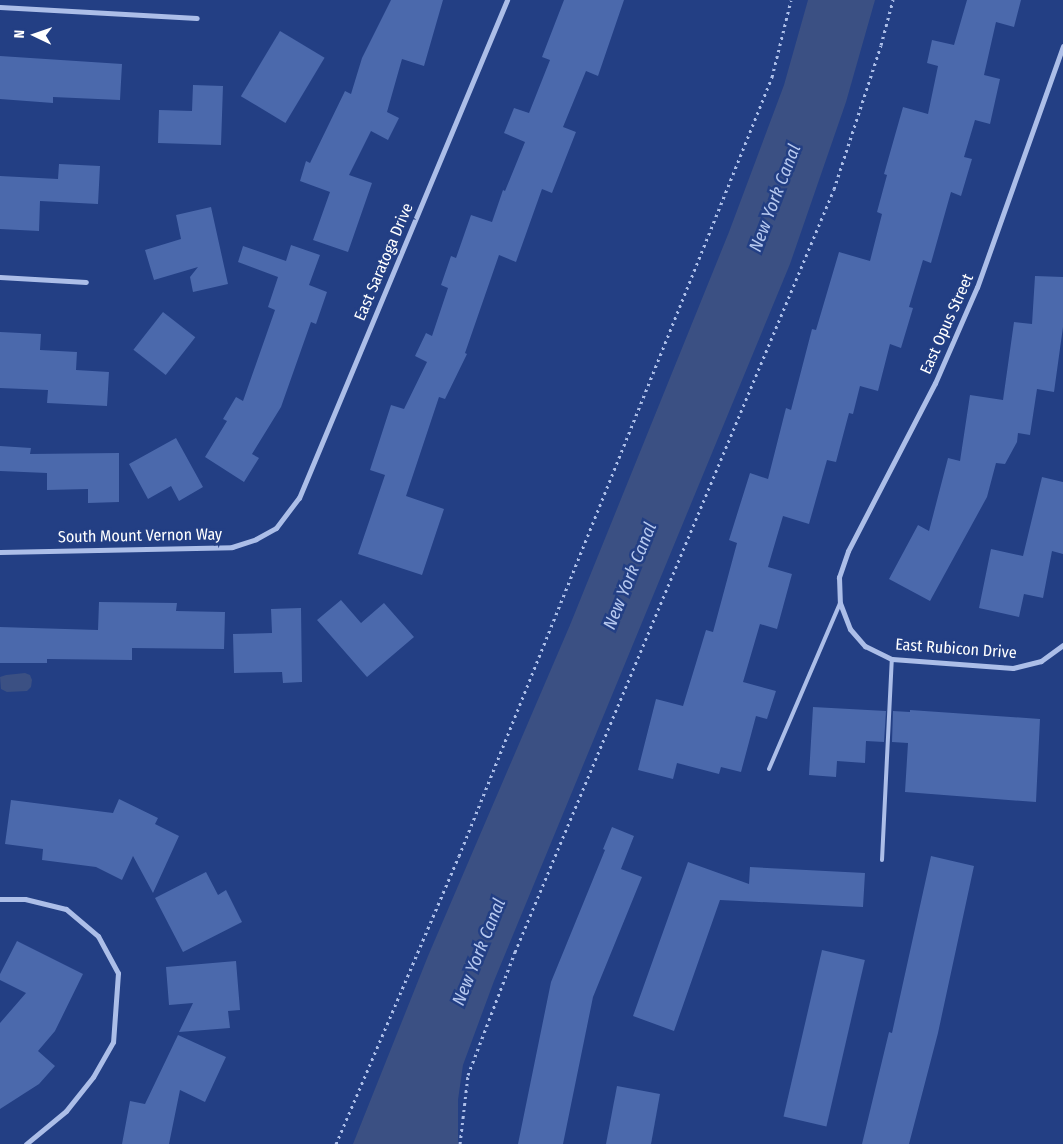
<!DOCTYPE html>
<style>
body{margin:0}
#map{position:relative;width:1063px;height:1144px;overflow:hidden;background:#233f84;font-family:"Fira Sans Condensed",sans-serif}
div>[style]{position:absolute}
.water>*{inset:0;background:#3b5083}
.building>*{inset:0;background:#4b69ac;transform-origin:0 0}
.path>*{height:3px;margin-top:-1.5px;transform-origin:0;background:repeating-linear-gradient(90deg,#acbee8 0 2.5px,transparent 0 6.5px)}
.service>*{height:4px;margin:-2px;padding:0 2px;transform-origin:2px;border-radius:2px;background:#acbee8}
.minor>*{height:5px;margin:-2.5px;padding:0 2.5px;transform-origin:2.5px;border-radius:2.5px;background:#acbee8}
span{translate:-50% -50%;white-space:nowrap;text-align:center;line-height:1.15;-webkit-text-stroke:5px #233f84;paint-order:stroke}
.street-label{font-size:16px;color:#fff}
.water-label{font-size:18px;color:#b7c9f0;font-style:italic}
.north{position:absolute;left:10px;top:10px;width:50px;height:50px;-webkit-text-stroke:4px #233f84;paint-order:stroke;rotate:273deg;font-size:14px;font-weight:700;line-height:20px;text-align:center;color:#fff}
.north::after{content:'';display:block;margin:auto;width:18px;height:22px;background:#fff;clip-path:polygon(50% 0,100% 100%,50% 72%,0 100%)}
</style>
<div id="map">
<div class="water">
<div style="clip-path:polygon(808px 0,875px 0,846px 102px,790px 264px,494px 981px,463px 1065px,458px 1100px,458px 1144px,353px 1144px,428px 956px,570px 625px,729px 232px,784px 85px)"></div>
<div style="clip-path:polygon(25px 673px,30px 675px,32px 680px,31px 687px,27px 691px,7px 692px,1px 689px,0 677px,6px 675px)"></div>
</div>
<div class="building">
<div style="clip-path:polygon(391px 0,443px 0,424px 66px,402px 59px,387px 112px,399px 118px,388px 140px,371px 131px,349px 175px,372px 183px,348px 252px,313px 240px,330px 192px,300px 181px,306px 161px,310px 163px,345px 91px,351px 94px,362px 58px)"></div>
<div style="clip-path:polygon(564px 0,624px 0,598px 76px,586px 71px,563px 127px,576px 132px,552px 193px,542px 189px,516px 262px,499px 255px,465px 353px,467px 354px,445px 399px,439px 397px,406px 496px,444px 509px,422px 575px,358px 554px,385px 475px,370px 470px,391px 405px,404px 409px,427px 362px,415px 356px,426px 333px,432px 336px,448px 288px,441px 285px,451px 256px,456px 258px,471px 215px,492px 222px,503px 190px,505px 191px,525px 142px,504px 133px,514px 108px,529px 113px,550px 60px,542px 57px)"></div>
<div style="clip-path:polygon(967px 0,1021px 0,1014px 27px,996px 22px,984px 75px,1000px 79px,990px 124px,975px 120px,964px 157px,972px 159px,961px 196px,951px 192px,931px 263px,923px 260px,909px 307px,913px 308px,901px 348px,890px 344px,878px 391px,860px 386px,853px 414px,849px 413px,836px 462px,827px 460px,809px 524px,783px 516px,768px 567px,792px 574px,777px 629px,760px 624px,743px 682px,776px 691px,767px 719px,756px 716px,741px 772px,721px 767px,719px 774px,677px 763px,673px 779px,638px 770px,656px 699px,683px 706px,706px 630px,713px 632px,737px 543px,729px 540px,750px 473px,768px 479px,786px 408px,791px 410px,812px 329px,816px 330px,839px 252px,870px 261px,882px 214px,877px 212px,887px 175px,884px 174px,903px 107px,928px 114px,938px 66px,927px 63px,932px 40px,954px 45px)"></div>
<div style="left:280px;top:31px;width:52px;height:76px;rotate:31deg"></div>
<div style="clip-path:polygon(0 56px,122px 64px,120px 100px,53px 97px,53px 103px,0 99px)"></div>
<div style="clip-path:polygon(193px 85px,223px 86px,221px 145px,158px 143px,159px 110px,192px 111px)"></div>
<div style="clip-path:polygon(59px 164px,100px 166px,98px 204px,40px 201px,39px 231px,0 229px,0 176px,58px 179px)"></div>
<div style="clip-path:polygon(211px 207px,228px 284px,193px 292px,190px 277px,198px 267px,154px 280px,145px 250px,181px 239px,176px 215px)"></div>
<div style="clip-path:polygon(291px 245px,320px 255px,309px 285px,327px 292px,316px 324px,311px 322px,281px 407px,252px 454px,259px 458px,244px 482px,205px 457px,227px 421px,223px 419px,236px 397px,243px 401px,275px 310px,268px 307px,278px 277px,238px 262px,243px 246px,286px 261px)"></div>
<div style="clip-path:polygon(1035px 276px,1063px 277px,1063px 327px,1054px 392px,1037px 389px,1030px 435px,1018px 433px,1017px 442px,1005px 464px,996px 463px,987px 497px,930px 601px,889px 579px,918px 525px,929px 531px,948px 458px,960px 461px,970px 395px,1003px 400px,1014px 322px,1032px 324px)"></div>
<div style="left:163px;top:312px;width:41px;height:48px;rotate:38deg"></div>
<div style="clip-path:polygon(0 332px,41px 334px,40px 350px,77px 352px,76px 370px,109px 372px,107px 406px,47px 403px,48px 390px,0 388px)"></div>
<div style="clip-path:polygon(176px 438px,203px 487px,179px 501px,171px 486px,148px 499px,129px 464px)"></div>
<div style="clip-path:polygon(0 446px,31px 448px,30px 454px,119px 453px,119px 502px,88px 503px,88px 489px,47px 490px,47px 473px,0 471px)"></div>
<div style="clip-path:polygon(1042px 477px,1063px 482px,1063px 554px,1052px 551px,1043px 598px,1024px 594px,1019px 617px,979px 608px,991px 549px,1023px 556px)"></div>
<div style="clip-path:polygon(341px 600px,361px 623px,384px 603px,414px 637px,367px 677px,317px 620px)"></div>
<div style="clip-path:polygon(99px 602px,177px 603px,176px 611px,225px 612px,224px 649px,132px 648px,132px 660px,47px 659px,47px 663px,0 663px,0 627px,98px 630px)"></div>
<div style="clip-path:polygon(301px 608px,302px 682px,283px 683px,282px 672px,234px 673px,233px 634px,272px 633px,271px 609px)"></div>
<div style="clip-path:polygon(813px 707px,886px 711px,884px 742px,866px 741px,865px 763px,837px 761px,836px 777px,809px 775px)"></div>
<div style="clip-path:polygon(910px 710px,1040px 719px,1036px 802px,905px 792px,908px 743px,892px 742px,893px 711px,910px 712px)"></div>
<div style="clip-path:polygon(119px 799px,158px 818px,155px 824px,179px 836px,153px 893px,133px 856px,122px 880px,96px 867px,42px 860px,43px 849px,5px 844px,11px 800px,113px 813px)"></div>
<div style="clip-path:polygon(612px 827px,634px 836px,621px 869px,642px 877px,593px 997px,563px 1144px,518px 1144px,551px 982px,605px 850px,603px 849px)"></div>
<div style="clip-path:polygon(931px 856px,974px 866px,938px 1033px,909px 1144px,862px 1144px,889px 1032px,892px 1033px)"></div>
<div style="clip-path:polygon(688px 862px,749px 884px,750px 867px,865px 873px,863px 907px,720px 900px,674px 1031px,633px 1016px)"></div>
<div style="clip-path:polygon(206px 872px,218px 895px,226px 890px,242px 922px,183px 952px,155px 898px)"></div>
<div style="clip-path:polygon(17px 941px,83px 974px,55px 1031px,38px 1051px,55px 1066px,39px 1084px,0 1109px,0 1023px,26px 993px,0 980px,0 974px)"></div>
<div style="left:822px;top:950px;width:44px;height:171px;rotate:13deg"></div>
<div style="clip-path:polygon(236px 961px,240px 1010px,228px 1011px,230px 1028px,179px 1032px,193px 1003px,169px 1005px,166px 967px)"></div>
<div style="clip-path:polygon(178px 1035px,226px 1057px,205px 1102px,180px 1090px,169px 1144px,122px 1144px,130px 1101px,145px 1104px)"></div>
<div style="clip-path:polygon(617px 1086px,660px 1094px,651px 1144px,606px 1144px)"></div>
</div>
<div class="path">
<div style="left:336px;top:1144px;width:313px;rotate:-66.9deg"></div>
<div style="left:459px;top:856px;width:840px;rotate:-68.11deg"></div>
<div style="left:772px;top:77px;width:79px;rotate:-76.1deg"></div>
<div style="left:460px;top:1144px;width:69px;rotate:-83.4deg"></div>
<div style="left:468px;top:1075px;width:132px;rotate:-69.1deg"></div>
<div style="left:515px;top:952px;width:827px;rotate:-67.31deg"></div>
<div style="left:834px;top:189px;width:151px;rotate:-71.9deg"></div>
<div style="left:881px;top:45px;width:47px;rotate:-75.1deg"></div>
</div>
<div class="service">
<div style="left:769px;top:769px;width:181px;rotate:-66.8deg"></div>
<div style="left:882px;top:860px;width:201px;rotate:-87.2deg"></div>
</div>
<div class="minor">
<div style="left:0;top:7px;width:197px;rotate:3.2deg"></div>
<div style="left:1063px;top:46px;width:256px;rotate:109.6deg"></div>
<div style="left:977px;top:287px;width:105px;rotate:113.6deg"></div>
<div style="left:935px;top:383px;width:189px;rotate:117.4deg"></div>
<div style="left:848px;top:551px;width:28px;rotate:109deg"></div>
<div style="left:839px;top:577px;width:26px;rotate:88deg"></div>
<div style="left:840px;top:603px;width:28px;rotate:69deg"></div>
<div style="left:850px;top:629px;width:23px;rotate:49deg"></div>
<div style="left:865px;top:646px;width:30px;rotate:26deg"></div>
<div style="left:892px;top:659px;width:121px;rotate:4.3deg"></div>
<div style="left:1013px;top:668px;width:29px;rotate:-14deg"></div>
<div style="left:1041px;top:661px;width:27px;rotate:-36deg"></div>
<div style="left:0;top:277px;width:86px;rotate:3.3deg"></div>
<div style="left:0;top:552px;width:232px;rotate:-1.2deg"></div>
<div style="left:232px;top:547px;width:25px;rotate:-18deg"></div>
<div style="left:256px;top:539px;width:23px;rotate:-29deg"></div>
<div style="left:276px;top:528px;width:38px;rotate:-53deg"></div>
<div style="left:299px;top:498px;width:540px;rotate:-67.33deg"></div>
<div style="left:0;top:899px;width:25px"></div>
<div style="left:25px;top:899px;width:42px;rotate:13.7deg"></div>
<div style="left:66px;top:909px;width:42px;rotate:40.2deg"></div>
<div style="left:98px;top:936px;width:42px;rotate:61.6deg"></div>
<div style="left:118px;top:973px;width:69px;rotate:94.1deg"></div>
<div style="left:113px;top:1042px;width:40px;rotate:119.7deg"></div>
<div style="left:93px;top:1077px;width:43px;rotate:128.5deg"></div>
<div style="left:66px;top:1111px;width:52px;rotate:140.5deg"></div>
</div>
<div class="street-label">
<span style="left:384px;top:262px;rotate:-67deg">East Saratoga Drive</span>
<span style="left:947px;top:324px;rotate:-66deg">East Opus Street</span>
<span style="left:140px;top:536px;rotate:-1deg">South Mount Vernon Way</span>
<span style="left:956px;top:649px;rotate:4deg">East Rubicon Drive</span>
</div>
<div class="water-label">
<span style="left:775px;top:198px;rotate:-69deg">New York Canal</span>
<span style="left:630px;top:576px;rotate:-68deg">New York Canal</span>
<span style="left:479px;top:952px;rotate:-68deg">New York Canal</span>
</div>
<div class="north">N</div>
</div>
